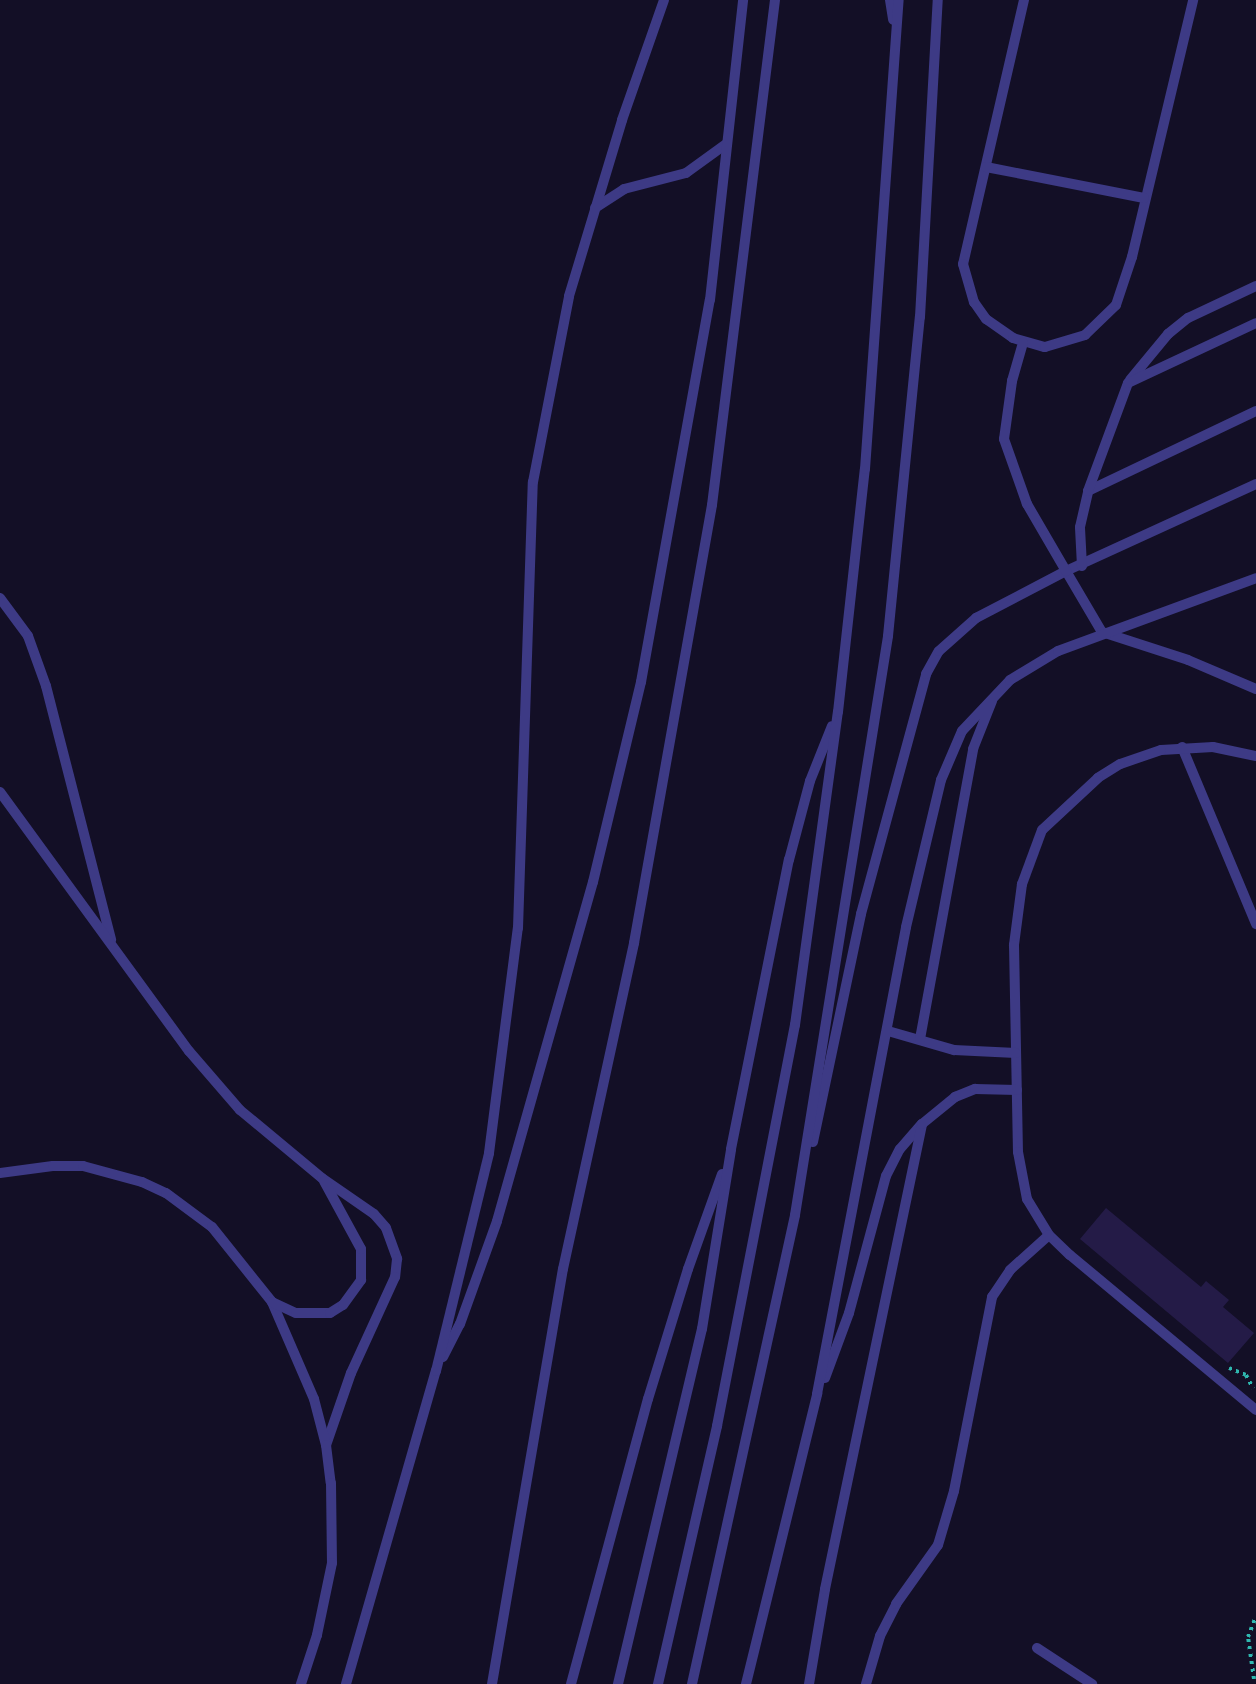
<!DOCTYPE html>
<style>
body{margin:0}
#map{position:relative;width:1256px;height:1684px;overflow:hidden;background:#130f26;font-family:Rubik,sans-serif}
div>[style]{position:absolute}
.building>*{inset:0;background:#241b47}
.path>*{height:4px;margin-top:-2px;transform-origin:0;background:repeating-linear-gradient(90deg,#2fb8b0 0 3px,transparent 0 7.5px)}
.lane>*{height:10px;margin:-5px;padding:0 5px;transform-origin:5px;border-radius:5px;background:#3d3a85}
span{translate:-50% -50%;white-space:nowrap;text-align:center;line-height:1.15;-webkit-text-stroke:4.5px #130f26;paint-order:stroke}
</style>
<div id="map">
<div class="building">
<div style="clip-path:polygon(1106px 1208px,1201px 1287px,1206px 1281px,1229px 1300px,1223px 1307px,1254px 1333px,1228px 1363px,1080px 1239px)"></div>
</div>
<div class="path">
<div style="left:1229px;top:1368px;width:18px;rotate:22deg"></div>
<div style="left:1246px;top:1375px;width:15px;rotate:62deg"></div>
<div style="left:1254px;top:1679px;width:42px;rotate:-98.1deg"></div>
<div style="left:1248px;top:1637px;width:22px;rotate:-69deg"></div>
</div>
<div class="lane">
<div style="left:890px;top:0;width:20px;rotate:81deg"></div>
<div style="left:1024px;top:0;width:271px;rotate:103deg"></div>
<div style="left:963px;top:264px;width:40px;rotate:74deg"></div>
<div style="left:974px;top:302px;width:21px;rotate:55deg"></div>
<div style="left:986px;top:319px;width:33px;rotate:35deg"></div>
<div style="left:1013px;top:338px;width:33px;rotate:16deg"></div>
<div style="left:1045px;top:347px;width:42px;rotate:-16.7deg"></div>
<div style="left:1085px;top:335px;width:43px;rotate:-44.1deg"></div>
<div style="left:1116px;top:305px;width:51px;rotate:-71.6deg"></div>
<div style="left:1132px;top:257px;width:264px;rotate:-76.6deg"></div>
<div style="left:986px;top:167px;width:161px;rotate:11.1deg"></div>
<div style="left:595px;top:208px;width:35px;rotate:-33deg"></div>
<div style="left:624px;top:189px;width:64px;rotate:-14.5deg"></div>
<div style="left:686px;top:173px;width:49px;rotate:-35.9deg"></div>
<div style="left:1130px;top:380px;width:60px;rotate:-50.4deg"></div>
<div style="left:1168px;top:334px;width:26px;rotate:-39deg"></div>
<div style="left:1188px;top:318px;width:75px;rotate:-25.2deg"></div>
<div style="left:1256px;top:484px;width:209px;rotate:155.4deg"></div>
<div style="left:1066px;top:571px;width:71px;rotate:59.5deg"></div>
<div style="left:1102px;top:632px;width:90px;rotate:18deg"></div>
<div style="left:1188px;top:660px;width:74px;rotate:23.1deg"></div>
<div style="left:1088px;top:491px;width:186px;rotate:-25.5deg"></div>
<div style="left:1082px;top:566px;width:39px;rotate:-93deg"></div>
<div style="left:1080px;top:527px;width:37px;rotate:-77deg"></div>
<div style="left:1088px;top:491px;width:115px;rotate:-69.7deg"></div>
<div style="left:1128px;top:383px;width:141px;rotate:-25.1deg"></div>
<div style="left:0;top:598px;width:47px;rotate:53.6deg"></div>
<div style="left:28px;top:636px;width:53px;rotate:70.2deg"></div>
<div style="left:46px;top:686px;width:262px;rotate:75.6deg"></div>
<div style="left:1182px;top:747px;width:192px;rotate:67.3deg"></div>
<div style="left:1256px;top:756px;width:44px;rotate:-168.2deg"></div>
<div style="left:1213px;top:747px;width:52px;rotate:176.7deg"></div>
<div style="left:1161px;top:750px;width:43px;rotate:161.1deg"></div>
<div style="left:1120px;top:764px;width:26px;rotate:148deg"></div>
<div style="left:1098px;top:778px;width:76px;rotate:137.1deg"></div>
<div style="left:1042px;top:830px;width:58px;rotate:110.3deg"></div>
<div style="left:1022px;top:884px;width:62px;rotate:97.5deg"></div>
<div style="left:1014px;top:945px;width:207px;rotate:88.9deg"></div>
<div style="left:1018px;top:1152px;width:48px;rotate:79.2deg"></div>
<div style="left:1027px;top:1199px;width:42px;rotate:58.6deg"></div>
<div style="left:1049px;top:1235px;width:29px;rotate:44deg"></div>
<div style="left:1070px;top:1255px;width:242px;rotate:39.8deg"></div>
<div style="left:0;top:792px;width:321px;rotate:53.9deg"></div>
<div style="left:189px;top:1051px;width:78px;rotate:49.2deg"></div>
<div style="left:240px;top:1110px;width:107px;rotate:39.7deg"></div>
<div style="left:322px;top:1178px;width:63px;rotate:34.7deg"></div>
<div style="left:374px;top:1214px;width:18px;rotate:49deg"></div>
<div style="left:386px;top:1228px;width:33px;rotate:70deg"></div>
<div style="left:397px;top:1259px;width:18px;rotate:96deg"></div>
<div style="left:395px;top:1277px;width:106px;rotate:114.6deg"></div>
<div style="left:351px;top:1373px;width:76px;rotate:109.1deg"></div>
<div style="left:888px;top:1031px;width:69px;rotate:16.1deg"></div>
<div style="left:954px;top:1050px;width:62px;rotate:2.8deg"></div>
<div style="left:920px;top:1039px;width:295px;rotate:-79.6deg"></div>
<div style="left:973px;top:749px;width:52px;rotate:-68.4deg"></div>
<div style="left:813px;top:1142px;width:233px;rotate:-78.1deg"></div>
<div style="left:861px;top:914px;width:249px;rotate:-74.8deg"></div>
<div style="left:926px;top:674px;width:26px;rotate:-61deg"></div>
<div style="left:939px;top:651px;width:50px;rotate:-41.7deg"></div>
<div style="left:976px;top:618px;width:102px;rotate:-27.6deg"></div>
<div style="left:1066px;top:571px;width:78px;rotate:-120.2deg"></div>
<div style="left:1027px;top:504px;width:69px;rotate:-109.5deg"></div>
<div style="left:1004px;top:439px;width:59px;rotate:-82.1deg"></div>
<div style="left:1012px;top:381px;width:40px;rotate:-74deg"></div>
<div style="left:0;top:1173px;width:53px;rotate:-7.5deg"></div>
<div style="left:53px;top:1166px;width:30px"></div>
<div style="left:83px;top:1166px;width:61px;rotate:15.2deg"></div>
<div style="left:142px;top:1182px;width:26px;rotate:25deg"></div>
<div style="left:166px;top:1193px;width:57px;rotate:36.5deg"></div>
<div style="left:212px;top:1227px;width:96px;rotate:51.3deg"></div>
<div style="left:272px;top:1302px;width:106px;rotate:66.6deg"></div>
<div style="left:314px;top:1399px;width:48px;rotate:75.4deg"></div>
<div style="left:326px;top:1445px;width:38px;rotate:83deg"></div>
<div style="left:331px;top:1483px;width:80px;rotate:89.3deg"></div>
<div style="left:332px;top:1563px;width:74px;rotate:101.8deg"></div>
<div style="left:317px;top:1635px;width:52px;rotate:108.1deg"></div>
<div style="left:272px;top:1302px;width:26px;rotate:25deg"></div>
<div style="left:296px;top:1313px;width:34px"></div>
<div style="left:330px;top:1313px;width:15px;rotate:-32deg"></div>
<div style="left:343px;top:1305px;width:31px;rotate:-54deg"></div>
<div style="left:361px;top:1280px;width:31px;rotate:-90deg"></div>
<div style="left:361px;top:1249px;width:77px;rotate:-118.6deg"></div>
<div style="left:443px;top:1357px;width:37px;rotate:-63deg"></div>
<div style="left:460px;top:1324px;width:109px;rotate:-70.2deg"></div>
<div style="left:497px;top:1221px;width:352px;rotate:-74.2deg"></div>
<div style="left:593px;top:882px;width:206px;rotate:-76.5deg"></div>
<div style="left:641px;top:682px;width:388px;rotate:-79.8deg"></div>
<div style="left:710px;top:300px;width:302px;rotate:-83.7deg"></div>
<div style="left:825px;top:1378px;width:69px;rotate:-69.7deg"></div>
<div style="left:849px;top:1313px;width:142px;rotate:-74.9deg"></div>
<div style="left:886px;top:1176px;width:30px;rotate:-63deg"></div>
<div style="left:900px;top:1149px;width:33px;rotate:-49deg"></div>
<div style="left:1037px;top:1648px;width:66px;rotate:33.2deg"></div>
<div style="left:346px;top:1684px;width:326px;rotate:-74deg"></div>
<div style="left:436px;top:1371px;width:224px;rotate:-76.3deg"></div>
<div style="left:489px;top:1153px;width:227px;rotate:-82.7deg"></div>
<div style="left:518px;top:928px;width:446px;rotate:-88.1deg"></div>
<div style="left:533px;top:482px;width:189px;rotate:-79deg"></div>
<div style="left:569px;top:296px;width:184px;rotate:-73.2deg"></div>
<div style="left:622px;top:120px;width:127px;rotate:-70.7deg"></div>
<div style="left:492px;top:1684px;width:421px;rotate:-80.3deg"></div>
<div style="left:563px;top:1269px;width:334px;rotate:-77.7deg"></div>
<div style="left:634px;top:943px;width:445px;rotate:-79.9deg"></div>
<div style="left:712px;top:505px;width:509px;rotate:-82.89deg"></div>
<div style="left:571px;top:1684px;width:295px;rotate:-74.9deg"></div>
<div style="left:648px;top:1399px;width:136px;rotate:-72.9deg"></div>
<div style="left:688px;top:1269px;width:101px;rotate:-70.3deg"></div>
<div style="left:618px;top:1684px;width:365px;rotate:-76.7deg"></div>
<div style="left:702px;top:1329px;width:182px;rotate:-80.8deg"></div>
<div style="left:731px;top:1149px;width:295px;rotate:-78.7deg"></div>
<div style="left:789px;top:860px;width:82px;rotate:-75.1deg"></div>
<div style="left:810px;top:781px;width:59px;rotate:-68.2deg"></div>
<div style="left:658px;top:1684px;width:265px;rotate:-77.1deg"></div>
<div style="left:717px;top:1426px;width:409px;rotate:-79deg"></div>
<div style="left:795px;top:1025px;width:316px;rotate:-82.2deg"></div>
<div style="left:838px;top:712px;width:244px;rotate:-83.7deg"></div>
<div style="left:865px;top:469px;width:470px;rotate:-85.9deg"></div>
<div style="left:692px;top:1684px;width:480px;rotate:-77.6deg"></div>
<div style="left:795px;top:1215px;width:586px;rotate:-80.87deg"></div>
<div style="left:888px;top:636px;width:321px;rotate:-84.3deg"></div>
<div style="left:920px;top:317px;width:318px;rotate:-86.8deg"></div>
<div style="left:746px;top:1684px;width:299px;rotate:-76.2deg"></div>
<div style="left:817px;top:1394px;width:475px;rotate:-79.2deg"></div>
<div style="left:906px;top:927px;width:151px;rotate:-76.6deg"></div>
<div style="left:941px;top:780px;width:53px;rotate:-66.8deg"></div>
<div style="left:962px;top:731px;width:70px;rotate:-46.7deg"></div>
<div style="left:1010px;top:680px;width:56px;rotate:-31.1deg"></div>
<div style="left:1058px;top:651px;width:211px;rotate:-20.2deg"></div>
<div style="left:809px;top:1684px;width:96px;rotate:-80.4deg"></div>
<div style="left:825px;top:1589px;width:475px;rotate:-78.2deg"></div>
<div style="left:922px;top:1124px;width:43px;rotate:-39.3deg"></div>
<div style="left:955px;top:1097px;width:22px;rotate:-22deg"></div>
<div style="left:975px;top:1089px;width:42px;rotate:1.4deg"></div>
<div style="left:866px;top:1684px;width:50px;rotate:-73.7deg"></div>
<div style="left:880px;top:1636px;width:36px;rotate:-63deg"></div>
<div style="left:896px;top:1604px;width:72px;rotate:-54.6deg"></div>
<div style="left:938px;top:1545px;width:56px;rotate:-73.5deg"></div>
<div style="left:954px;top:1491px;width:198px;rotate:-78.9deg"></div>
<div style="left:992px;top:1297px;width:32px;rotate:-56deg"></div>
<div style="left:1010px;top:1270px;width:52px;rotate:-41.9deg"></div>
</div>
</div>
